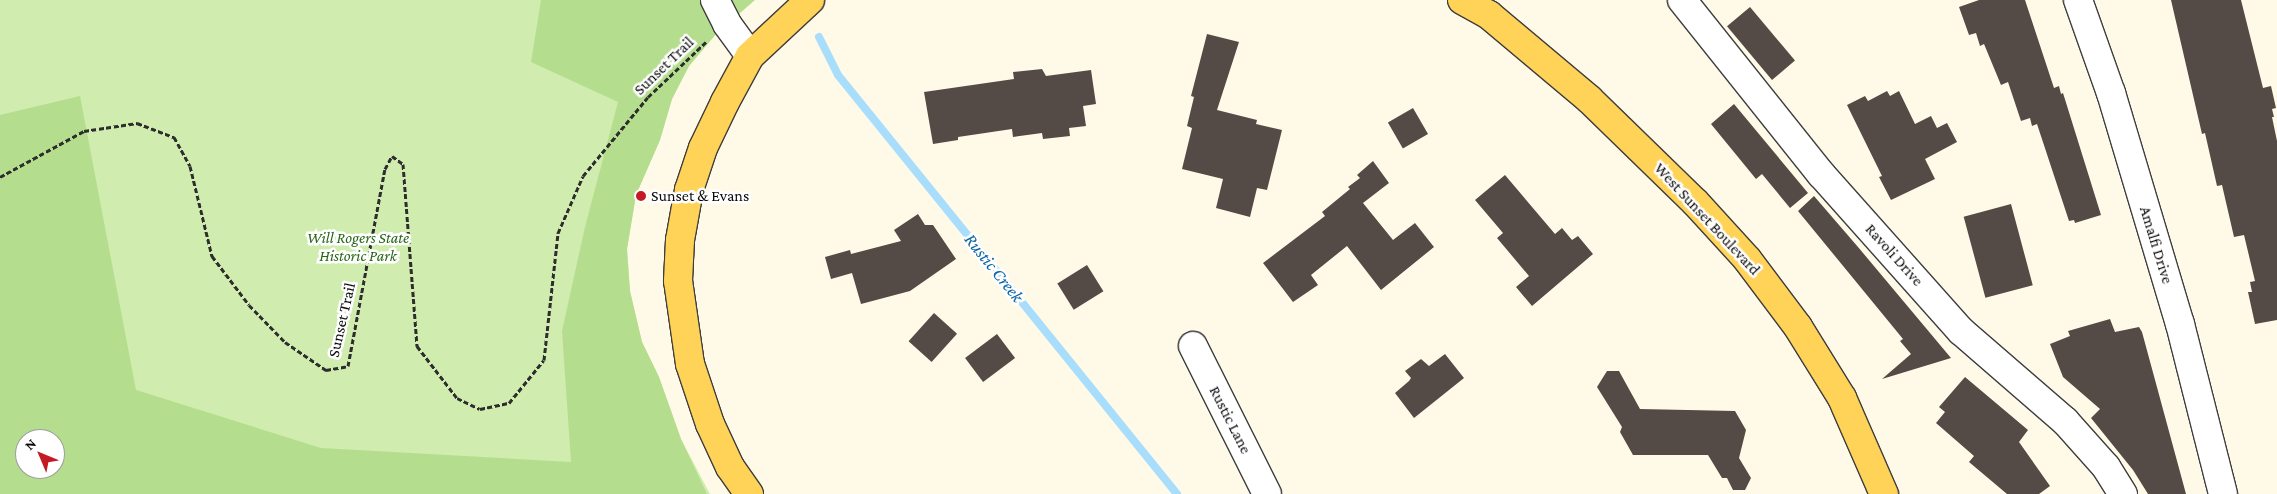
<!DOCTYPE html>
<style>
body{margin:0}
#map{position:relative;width:2277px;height:494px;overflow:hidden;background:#fffae8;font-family:"Crimson Pro",serif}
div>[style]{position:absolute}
.green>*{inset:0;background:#d0ecaf}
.forest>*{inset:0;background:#b4de8d}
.stream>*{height:8px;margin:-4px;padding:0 4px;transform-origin:4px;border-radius:4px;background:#a8defb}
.building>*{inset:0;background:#544b46;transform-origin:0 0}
.path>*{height:3px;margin-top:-1.5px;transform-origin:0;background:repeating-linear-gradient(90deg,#2d2d2d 0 5px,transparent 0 7.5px)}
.roads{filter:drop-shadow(1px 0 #3e3e3e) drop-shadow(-1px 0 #3e3e3e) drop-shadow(0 1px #3e3e3e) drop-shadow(0 -1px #3e3e3e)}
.minor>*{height:28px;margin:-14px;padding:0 14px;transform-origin:14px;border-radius:14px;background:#fff}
.major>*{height:28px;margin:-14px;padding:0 14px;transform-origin:14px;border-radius:14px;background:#ffd258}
.dots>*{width:14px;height:14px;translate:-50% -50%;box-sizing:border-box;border:2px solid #fff;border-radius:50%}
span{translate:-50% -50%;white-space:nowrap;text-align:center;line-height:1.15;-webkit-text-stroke:5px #fff;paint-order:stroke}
.street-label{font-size:16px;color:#0b0b0b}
.poi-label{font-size:16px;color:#0b0b0b}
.left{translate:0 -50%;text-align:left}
.park-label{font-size:16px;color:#2a6617;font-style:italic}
.water-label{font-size:18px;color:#0c66a5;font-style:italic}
.north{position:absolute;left:15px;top:429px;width:50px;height:50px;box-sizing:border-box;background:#fff;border:1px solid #9d9d9d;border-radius:50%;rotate:315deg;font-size:14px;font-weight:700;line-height:20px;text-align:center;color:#0b0b0b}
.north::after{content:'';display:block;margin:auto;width:18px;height:22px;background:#c51926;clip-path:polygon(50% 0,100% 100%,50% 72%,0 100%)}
</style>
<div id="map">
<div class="green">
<i style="clip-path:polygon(evenodd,0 0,697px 0,716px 34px,689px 66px,672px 99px,660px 140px,636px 195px,627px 249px,630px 291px,642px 342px,659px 377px,681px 439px,710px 494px,0 494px,0 0,25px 439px,55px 439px,55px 469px,25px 469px,25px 439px)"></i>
</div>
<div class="forest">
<i style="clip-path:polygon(evenodd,541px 0,755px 0,716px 34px,689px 66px,672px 99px,660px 140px,636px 195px,627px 249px,630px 291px,642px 342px,659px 377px,681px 439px,707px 494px,0 494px,0 115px,80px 96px,136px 390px,321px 448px,571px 462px,562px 331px,585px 227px,618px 102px,531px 62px,541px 0,25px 439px,55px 439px,55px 469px,25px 469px,25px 439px)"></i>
</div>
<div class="stream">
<i style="left:819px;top:37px;width:42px;rotate:63.4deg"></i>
<i style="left:838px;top:75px;width:539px;rotate:51.02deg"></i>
</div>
<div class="building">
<i style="clip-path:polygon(1979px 0,2025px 0,2054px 88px,2059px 86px,2061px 94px,2063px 93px,2101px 215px,2075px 223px,2074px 220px,2069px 221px,2037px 124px,2032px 126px,2030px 118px,2021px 121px,2008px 82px,2001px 85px,1984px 44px,1980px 46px,1976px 33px,1969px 35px,1959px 7px)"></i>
<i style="clip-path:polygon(2171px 0,2241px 0,2263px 88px,2271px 86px,2276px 108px,2272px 109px,2274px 117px,2272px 117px,2277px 141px,2277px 320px,2255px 324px,2248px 292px,2252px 292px,2250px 282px,2255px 281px,2244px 235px,2234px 237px,2222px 185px,2217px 186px,2205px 133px,2202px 134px)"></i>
<i style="left:1750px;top:7px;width:70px;height:30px;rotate:50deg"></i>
<i style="clip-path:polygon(1207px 34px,1239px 42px,1217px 110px,1257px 120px,1256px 124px,1282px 130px,1267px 190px,1257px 188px,1250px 217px,1216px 208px,1223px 179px,1182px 169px,1192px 128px,1187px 126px,1194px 97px,1191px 96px)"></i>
<i style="clip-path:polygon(1042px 69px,1046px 76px,1091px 70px,1096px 104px,1083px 106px,1086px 126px,1069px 128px,1070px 136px,1043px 139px,1042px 133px,1013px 137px,1012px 129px,958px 137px,958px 140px,933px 144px,924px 92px,1014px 79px,1013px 72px)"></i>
<i style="clip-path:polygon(1887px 91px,1890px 96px,1899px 91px,1915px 124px,1931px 116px,1937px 128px,1947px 123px,1957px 142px,1925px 159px,1935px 179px,1891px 200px,1879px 177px,1882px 176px,1847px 105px,1865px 96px,1868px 101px)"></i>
<i style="clip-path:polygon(1734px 104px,1808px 193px,1790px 208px,1762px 174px,1756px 179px,1711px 124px)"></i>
<i style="left:1413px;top:108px;width:30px;height:29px;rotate:60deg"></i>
<i style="clip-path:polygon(1373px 161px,1389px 183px,1363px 203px,1393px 240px,1415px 223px,1434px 247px,1381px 290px,1347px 246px,1311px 275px,1318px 285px,1293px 302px,1263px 263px,1325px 216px,1322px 212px,1350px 189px,1348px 187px,1360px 178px,1357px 175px)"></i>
<i style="clip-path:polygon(1505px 175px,1555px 234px,1562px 228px,1572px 240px,1578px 236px,1593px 254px,1532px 306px,1516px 287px,1529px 276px,1497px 238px,1503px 233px,1475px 200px)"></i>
<i style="clip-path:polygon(1814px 196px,1858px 247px,1951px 358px,1882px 379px,1911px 354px,1900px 341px,1903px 339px,1798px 211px)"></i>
<i style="left:2011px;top:204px;width:84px;height:49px;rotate:75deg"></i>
<i style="clip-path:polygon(918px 214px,925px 225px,933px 225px,956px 259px,910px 291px,861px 304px,852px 273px,831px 279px,825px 257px,850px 250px,851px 254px,901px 241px,894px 230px)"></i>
<i style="left:1087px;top:265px;width:31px;height:35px;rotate:58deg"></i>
<i style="left:934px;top:313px;width:31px;height:38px;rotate:42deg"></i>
<i style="clip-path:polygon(2110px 319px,2115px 332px,2139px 327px,2142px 332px,2186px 494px,2148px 494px,2133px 470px,2091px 418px,2100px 409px,2063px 377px,2050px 344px,2070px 336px,2068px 331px)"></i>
<i style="left:997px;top:334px;width:30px;height:40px;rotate:53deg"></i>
<i style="clip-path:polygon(1445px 354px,1464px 378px,1414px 418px,1395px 393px,1409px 381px,1411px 378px,1405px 371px,1421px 359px,1429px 366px)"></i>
<i style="clip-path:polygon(1607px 371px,1619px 371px,1640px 409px,1735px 411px,1746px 430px,1739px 458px,1751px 478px,1745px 490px,1733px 490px,1727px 478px,1722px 478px,1708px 455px,1633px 455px,1620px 432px,1622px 427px,1597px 387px)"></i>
<i style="clip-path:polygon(1965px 377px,2028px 430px,2019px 442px,2050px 486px,2039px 494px,2007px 494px,1969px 462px,1974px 456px,1936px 423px,1945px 412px,1939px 407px)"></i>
</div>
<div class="path">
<i style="left:0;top:177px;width:96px;rotate:-28.7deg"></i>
<i style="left:84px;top:131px;width:54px;rotate:-8.6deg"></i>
<i style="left:137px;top:123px;width:40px;rotate:21deg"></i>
<i style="left:174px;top:137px;width:33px;rotate:61deg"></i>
<i style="left:190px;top:166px;width:93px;rotate:76.3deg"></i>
<i style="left:212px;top:256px;width:61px;rotate:52.9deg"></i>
<i style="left:249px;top:305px;width:52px;rotate:45.8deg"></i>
<i style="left:285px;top:342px;width:50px;rotate:34.3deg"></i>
<i style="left:326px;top:370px;width:22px;rotate:-10deg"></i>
<i style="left:348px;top:366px;width:200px;rotate:-79.4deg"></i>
<i style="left:385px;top:169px;width:15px;rotate:-62deg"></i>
<i style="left:392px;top:156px;width:14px;rotate:36deg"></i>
<i style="left:403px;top:164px;width:183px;rotate:85.6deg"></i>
<i style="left:417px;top:346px;width:66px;rotate:52.4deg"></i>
<i style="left:457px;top:398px;width:25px;rotate:26deg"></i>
<i style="left:480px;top:409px;width:30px;rotate:-12deg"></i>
<i style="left:509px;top:403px;width:55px;rotate:-50.9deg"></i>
<i style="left:544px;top:360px;width:128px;rotate:-83.7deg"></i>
<i style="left:558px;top:233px;width:62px;rotate:-66.3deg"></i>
<i style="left:583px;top:176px;width:102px;rotate:-50.6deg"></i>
<i style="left:648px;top:97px;width:80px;rotate:-43.5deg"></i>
</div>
<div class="roads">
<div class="minor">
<i style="left:715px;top:0;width:27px;rotate:63deg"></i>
<i style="left:727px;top:24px;width:39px;rotate:54deg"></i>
<i style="left:1682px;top:0;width:223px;rotate:51.4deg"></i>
<i style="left:1821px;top:174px;width:210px;rotate:48.3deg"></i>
<i style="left:1961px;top:331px;width:138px;rotate:40.9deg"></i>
<i style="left:2065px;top:421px;width:62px;rotate:48.3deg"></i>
<i style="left:2106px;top:467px;width:32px;rotate:58deg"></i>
<i style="left:2078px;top:0;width:99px;rotate:70.5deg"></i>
<i style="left:2111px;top:93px;width:241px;rotate:73.4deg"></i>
<i style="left:2180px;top:324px;width:175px;rotate:75.8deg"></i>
<i style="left:1193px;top:346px;width:165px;rotate:63.4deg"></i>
</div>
<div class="major">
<i style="left:1462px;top:0;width:31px;rotate:29deg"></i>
<i style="left:1489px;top:15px;width:131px;rotate:40deg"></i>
<i style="left:1589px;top:99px;width:148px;rotate:44.2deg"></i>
<i style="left:1695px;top:202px;width:77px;rotate:47.6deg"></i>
<i style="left:1747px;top:259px;width:85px;rotate:53.1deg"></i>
<i style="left:1798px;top:327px;width:84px;rotate:58.2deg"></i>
<i style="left:1842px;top:398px;width:105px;rotate:66.4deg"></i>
<i style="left:749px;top:494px;width:33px;rotate:-125deg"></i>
<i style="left:730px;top:467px;width:47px;rotate:-114.9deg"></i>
<i style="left:710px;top:424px;width:63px;rotate:-108.4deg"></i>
<i style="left:690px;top:364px;width:84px;rotate:-98.2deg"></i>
<i style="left:678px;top:281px;width:41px;rotate:-87.2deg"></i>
<i style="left:680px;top:240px;width:51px;rotate:-79.8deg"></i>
<i style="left:689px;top:190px;width:44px;rotate:-71.6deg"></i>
<i style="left:703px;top:148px;width:51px;rotate:-64.4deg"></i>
<i style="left:725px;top:102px;width:52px;rotate:-61.5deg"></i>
<i style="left:750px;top:56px;width:82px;rotate:-43deg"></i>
</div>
</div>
<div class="dots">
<i style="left:641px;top:196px;background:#c51926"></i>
</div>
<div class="street-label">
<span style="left:664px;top:66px;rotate:-44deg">Sunset Trail</span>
<span style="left:1707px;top:219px;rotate:47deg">West Sunset Boulevard</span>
<span style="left:2156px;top:245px;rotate:73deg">Amalfi Drive</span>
<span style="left:1894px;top:255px;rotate:48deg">Ravoli Drive</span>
<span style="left:342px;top:320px;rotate:-77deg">Sunset Trail</span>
<span style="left:1230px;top:420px;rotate:63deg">Rustic Lane</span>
</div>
<div class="poi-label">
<span class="left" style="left:651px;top:196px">Sunset &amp; Evans</span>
</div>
<div class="park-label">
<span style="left:358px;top:247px">Will Rogers State<br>Historic Park</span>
</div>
<div class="water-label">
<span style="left:994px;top:268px;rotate:51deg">Rustic Creek</span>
</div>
<div class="north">N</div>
</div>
